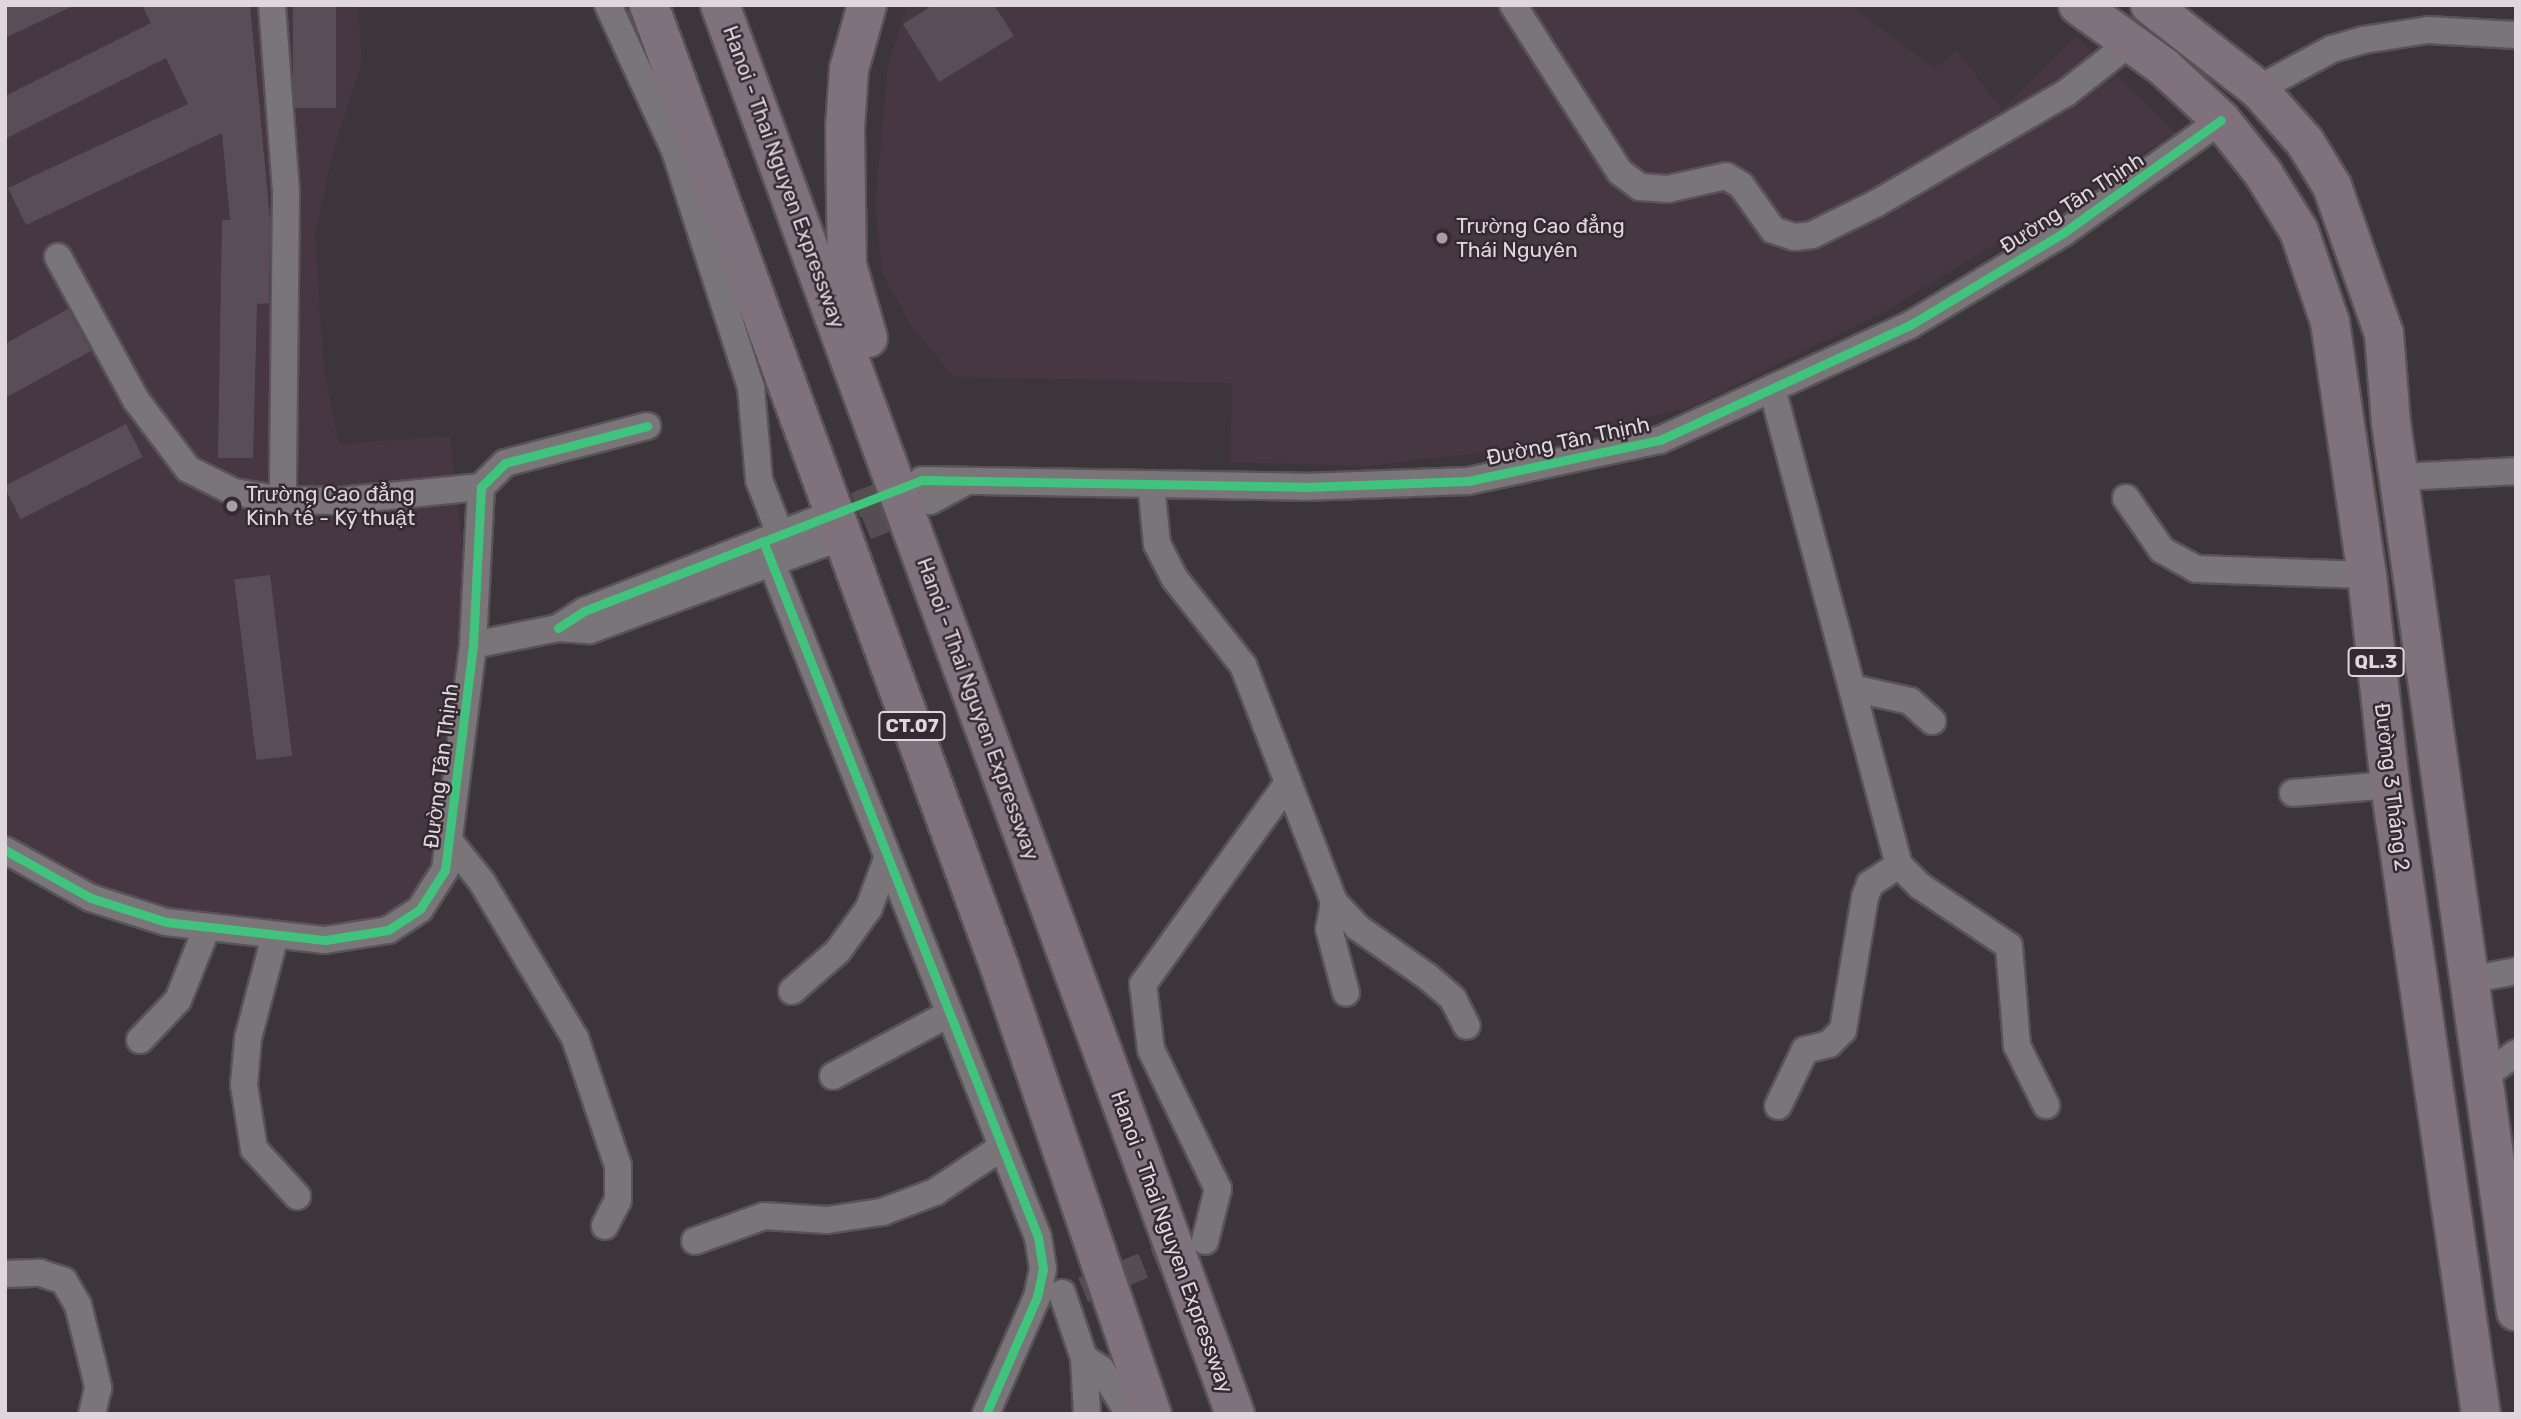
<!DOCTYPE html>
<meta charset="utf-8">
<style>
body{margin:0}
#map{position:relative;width:2521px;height:1419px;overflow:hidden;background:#3c363b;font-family:Rubik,sans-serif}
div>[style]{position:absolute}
.built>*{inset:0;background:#463743}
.building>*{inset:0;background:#594e57;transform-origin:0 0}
.minor-tunnel>*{height:26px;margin-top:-13px;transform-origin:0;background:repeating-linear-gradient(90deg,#544e53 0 26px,transparent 0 39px)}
.roads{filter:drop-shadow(2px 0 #585357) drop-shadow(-2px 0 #585357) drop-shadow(0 2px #585357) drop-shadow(0 -2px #585357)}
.minor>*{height:26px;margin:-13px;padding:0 13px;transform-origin:13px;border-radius:13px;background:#797578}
.highway>*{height:38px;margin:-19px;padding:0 19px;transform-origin:19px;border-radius:19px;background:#80727d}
.cycleway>*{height:9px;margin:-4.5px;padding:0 4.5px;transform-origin:4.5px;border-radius:4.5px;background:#40c37c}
.dots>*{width:19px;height:19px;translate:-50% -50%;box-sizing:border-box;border:4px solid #352932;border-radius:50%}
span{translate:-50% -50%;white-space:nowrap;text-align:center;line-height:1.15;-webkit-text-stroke:5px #352932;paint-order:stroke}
.shield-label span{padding:2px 5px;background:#352932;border:2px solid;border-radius:5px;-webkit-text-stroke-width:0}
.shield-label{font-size:19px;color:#dfd7dd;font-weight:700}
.street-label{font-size:21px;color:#dfd7dd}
.poi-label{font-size:21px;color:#dfd7dd}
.left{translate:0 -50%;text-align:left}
.frame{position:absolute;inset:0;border:7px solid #dfd7dd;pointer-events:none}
</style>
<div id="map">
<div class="built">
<i style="clip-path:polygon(5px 5px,358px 5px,362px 62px,334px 147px,315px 235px,324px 371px,339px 444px,450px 436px,465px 567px,464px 635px,443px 825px,424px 881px,390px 914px,351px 930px,160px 912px,70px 876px,5px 836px)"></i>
<i style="clip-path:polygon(907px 5px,1850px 5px,1934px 68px,1957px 51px,2002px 110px,2076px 36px,2176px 133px,1889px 309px,1692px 407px,1512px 449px,1366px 466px,1230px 462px,1232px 383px,954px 377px,911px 326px,882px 272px,875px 204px,888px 65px)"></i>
</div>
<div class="building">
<i style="clip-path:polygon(5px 5px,75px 5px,5px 38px)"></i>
<i style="clip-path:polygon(142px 5px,250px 5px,270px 220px,269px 303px,257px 304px,253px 458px,218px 458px,222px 220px,230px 220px,222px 133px,26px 225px,8px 188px,188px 104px,166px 58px,5px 139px,5px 96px,151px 23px)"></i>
<i style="left:293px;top:5px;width:43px;height:103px"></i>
<i style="clip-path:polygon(933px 5px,994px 5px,1014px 36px,939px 82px,903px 24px)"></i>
<i style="clip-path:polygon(68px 309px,91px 351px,5px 398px,5px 344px)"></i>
<i style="left:126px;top:424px;width:37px;height:137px;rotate:63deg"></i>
<i style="left:270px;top:575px;width:182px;height:36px;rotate:83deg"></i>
</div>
<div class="minor-tunnel">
<i style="left:819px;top:519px;width:98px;rotate:-20.8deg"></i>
<i style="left:830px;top:542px;width:97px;rotate:-22.3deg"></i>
<i style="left:1083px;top:1290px;width:118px;rotate:-22deg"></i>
</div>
<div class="roads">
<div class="minor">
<i style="left:272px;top:5px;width:189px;rotate:85.7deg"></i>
<i style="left:286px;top:193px;width:307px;rotate:90.6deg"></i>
<i style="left:608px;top:5px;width:161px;rotate:65.3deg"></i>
<i style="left:675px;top:151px;width:88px;rotate:72.2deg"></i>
<i style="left:702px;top:235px;width:161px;rotate:72.2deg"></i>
<i style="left:751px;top:388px;width:92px;rotate:85deg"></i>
<i style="left:759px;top:480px;width:58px;rotate:68.7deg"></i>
<i style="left:1513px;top:5px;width:198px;rotate:57.4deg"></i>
<i style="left:1620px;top:172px;width:25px;rotate:37deg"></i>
<i style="left:1640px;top:187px;width:28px;rotate:4deg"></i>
<i style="left:1668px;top:189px;width:59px;rotate:-12.6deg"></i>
<i style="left:1726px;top:176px;width:17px;rotate:31deg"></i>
<i style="left:1741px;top:185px;width:55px;rotate:54.6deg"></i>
<i style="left:1773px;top:230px;width:22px;rotate:18deg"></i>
<i style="left:1794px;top:237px;width:18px;rotate:-6deg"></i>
<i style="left:1812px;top:235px;width:72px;rotate:-26.2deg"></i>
<i style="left:1877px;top:203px;width:219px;rotate:-30.2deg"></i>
<i style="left:2066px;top:93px;width:83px;rotate:-38.1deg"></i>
<i style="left:2258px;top:89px;width:84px;rotate:-28.4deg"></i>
<i style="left:2332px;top:49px;width:32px;rotate:-16deg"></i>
<i style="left:2363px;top:40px;width:66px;rotate:-8.7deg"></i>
<i style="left:2428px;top:30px;width:88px;rotate:3.3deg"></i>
<i style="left:58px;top:257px;width:163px;rotate:61.4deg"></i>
<i style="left:136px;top:400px;width:86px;rotate:53deg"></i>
<i style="left:188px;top:469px;width:51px;rotate:26.6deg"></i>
<i style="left:234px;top:492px;width:50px;rotate:9.3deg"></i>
<i style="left:283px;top:500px;width:57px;rotate:1deg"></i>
<i style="left:340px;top:501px;width:142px;rotate:-5.7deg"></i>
<i style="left:1772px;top:388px;width:494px;rotate:75.1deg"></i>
<i style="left:1899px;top:865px;width:35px;rotate:147deg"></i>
<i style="left:1870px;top:884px;width:14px;rotate:111deg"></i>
<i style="left:1865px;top:897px;width:135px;rotate:99.4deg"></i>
<i style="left:1843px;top:1030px;width:20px;rotate:135deg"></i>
<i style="left:1829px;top:1044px;width:25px;rotate:166deg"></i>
<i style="left:1805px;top:1050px;width:62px;rotate:115.7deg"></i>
<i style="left:2399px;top:477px;width:117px;rotate:-2.9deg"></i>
<i style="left:922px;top:480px;width:382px;rotate:1deg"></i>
<i style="left:1304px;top:487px;width:164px;rotate:-2.1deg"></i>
<i style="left:1468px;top:481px;width:196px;rotate:-12.1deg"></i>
<i style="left:1660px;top:440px;width:275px;rotate:-24.7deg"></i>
<i style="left:1910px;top:325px;width:179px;rotate:-31deg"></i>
<i style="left:2063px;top:233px;width:194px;rotate:-35.6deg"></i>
<i style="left:1151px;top:484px;width:60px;rotate:84.3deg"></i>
<i style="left:1157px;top:544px;width:39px;rotate:63deg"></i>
<i style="left:1175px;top:579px;width:110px;rotate:51.7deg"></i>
<i style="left:1243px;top:665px;width:254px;rotate:69deg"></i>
<i style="left:1334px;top:902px;width:34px;rotate:47deg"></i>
<i style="left:1357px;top:927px;width:87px;rotate:35.2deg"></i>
<i style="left:1428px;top:977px;width:33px;rotate:41deg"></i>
<i style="left:1453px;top:999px;width:30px;rotate:63deg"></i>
<i style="left:2126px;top:498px;width:63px;rotate:55.3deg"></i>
<i style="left:2162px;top:550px;width:39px;rotate:29deg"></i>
<i style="left:2196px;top:569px;width:171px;rotate:2deg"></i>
<i style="left:930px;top:501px;width:42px;rotate:-28.4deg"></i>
<i style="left:763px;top:541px;width:748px;rotate:68.44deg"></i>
<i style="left:1038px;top:1237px;width:32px;rotate:81deg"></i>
<i style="left:1043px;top:1269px;width:29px;rotate:102deg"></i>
<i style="left:1037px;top:1297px;width:128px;rotate:113.6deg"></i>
<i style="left:558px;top:628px;width:31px;rotate:-33deg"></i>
<i style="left:584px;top:611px;width:252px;rotate:-21.4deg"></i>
<i style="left:473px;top:645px;width:87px;rotate:-11.3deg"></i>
<i style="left:558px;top:628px;width:32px;rotate:4deg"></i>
<i style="left:590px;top:630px;width:254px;rotate:-20.3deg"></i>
<i style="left:1856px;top:689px;width:55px;rotate:12.5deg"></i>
<i style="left:1910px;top:701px;width:30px;rotate:42deg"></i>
<i style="left:2293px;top:793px;width:97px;rotate:-4.7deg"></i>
<i style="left:450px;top:842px;width:51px;rotate:51.3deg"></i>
<i style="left:482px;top:882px;width:182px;rotate:59.2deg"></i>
<i style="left:575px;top:1038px;width:135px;rotate:71.4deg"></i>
<i style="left:618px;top:1166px;width:34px;rotate:90deg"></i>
<i style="left:618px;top:1200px;width:29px;rotate:117deg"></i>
<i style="left:5px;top:850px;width:98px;rotate:29.2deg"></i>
<i style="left:91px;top:898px;width:79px;rotate:17.7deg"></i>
<i style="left:166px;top:922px;width:160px;rotate:6.5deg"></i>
<i style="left:325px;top:940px;width:64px;rotate:-9deg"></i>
<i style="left:388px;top:930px;width:38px;rotate:-33deg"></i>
<i style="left:420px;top:909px;width:46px;rotate:-57.3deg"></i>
<i style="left:445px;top:870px;width:227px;rotate:-82.9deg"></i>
<i style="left:473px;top:645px;width:158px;rotate:-87.1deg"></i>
<i style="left:481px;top:487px;width:34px;rotate:-45deg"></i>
<i style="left:505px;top:463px;width:147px;rotate:-14.6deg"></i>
<i style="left:1899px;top:865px;width:30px;rotate:45deg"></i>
<i style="left:1920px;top:886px;width:107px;rotate:34deg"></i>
<i style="left:2009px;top:946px;width:100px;rotate:85.4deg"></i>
<i style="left:2017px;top:1046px;width:66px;rotate:63.8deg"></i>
<i style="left:1334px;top:902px;width:27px;rotate:100deg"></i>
<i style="left:1329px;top:929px;width:66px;rotate:75.1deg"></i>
<i style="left:275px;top:936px;width:106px;rotate:104.8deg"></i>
<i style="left:248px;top:1038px;width:47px;rotate:94.9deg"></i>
<i style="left:244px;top:1085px;width:65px;rotate:81.1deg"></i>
<i style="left:254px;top:1149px;width:64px;rotate:47.5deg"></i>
<i style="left:2469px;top:980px;width:48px;rotate:-10.8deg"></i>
<i style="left:792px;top:991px;width:61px;rotate:-41deg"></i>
<i style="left:838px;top:951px;width:53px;rotate:-54.2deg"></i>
<i style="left:869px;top:908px;width:52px;rotate:-69.8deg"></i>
<i style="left:140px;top:1040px;width:55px;rotate:-46.5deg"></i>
<i style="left:178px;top:1000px;width:75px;rotate:-68.2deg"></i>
<i style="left:833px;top:1076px;width:129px;rotate:-28.2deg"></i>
<i style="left:2483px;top:1077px;width:41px;rotate:-36deg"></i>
<i style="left:695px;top:1241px;width:73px;rotate:-19.9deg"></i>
<i style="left:764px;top:1216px;width:63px;rotate:3.6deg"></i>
<i style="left:827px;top:1220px;width:56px;rotate:-8.3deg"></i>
<i style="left:882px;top:1212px;width:57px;rotate:-20.7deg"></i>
<i style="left:935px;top:1192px;width:77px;rotate:-33.9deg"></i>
<i style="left:1205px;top:1241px;width:54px;rotate:-76deg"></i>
<i style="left:1218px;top:1189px;width:154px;rotate:-115.7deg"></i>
<i style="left:1151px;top:1050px;width:66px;rotate:-96.9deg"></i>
<i style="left:1143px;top:984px;width:248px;rotate:-54.2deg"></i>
<i style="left:5px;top:1274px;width:35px;rotate:-2deg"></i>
<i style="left:40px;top:1273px;width:25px;rotate:18deg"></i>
<i style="left:64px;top:1281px;width:28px;rotate:60deg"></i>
<i style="left:78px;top:1305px;width:58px;rotate:76deg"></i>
<i style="left:92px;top:1361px;width:28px;rotate:77deg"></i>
<i style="left:98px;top:1388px;width:27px;rotate:103deg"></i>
<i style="left:1062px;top:1293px;width:69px;rotate:71.3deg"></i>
<i style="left:1084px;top:1358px;width:56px;rotate:86.9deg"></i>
<i style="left:1084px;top:1358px;width:20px;rotate:33deg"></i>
<i style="left:1101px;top:1369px;width:53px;rotate:58.1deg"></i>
</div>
<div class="highway">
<i style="left:649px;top:5px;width:1025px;rotate:69.97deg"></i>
<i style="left:1000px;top:968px;width:471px;rotate:71.2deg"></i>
<i style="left:720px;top:5px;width:1500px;rotate:69.92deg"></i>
<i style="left:867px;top:5px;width:66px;rotate:105.7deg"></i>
<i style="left:849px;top:69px;width:59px;rotate:93.9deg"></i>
<i style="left:845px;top:128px;width:137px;rotate:89.2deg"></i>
<i style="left:847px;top:265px;width:76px;rotate:74deg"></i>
<i style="left:2078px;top:5px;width:106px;rotate:35.8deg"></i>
<i style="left:2164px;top:67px;width:78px;rotate:42.9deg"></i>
<i style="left:2221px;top:120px;width:68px;rotate:51.6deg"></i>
<i style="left:2263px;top:173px;width:68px;rotate:58.2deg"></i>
<i style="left:2299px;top:231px;width:96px;rotate:71.2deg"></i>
<i style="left:2330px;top:322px;width:256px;rotate:81.7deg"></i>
<i style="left:2367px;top:575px;width:211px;rotate:83.7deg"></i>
<i style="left:2390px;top:785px;width:636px;rotate:81.77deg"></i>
<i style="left:2150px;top:5px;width:137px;rotate:37.9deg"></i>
<i style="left:2258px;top:89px;width:71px;rotate:48.4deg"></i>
<i style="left:2305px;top:142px;width:52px;rotate:58.5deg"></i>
<i style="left:2332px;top:186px;width:157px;rotate:70.6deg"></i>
<i style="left:2384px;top:334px;width:89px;rotate:85.5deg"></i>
<i style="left:2391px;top:423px;width:897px;rotate:81.99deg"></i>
</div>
</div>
<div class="cycleway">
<i style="left:763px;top:541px;width:748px;rotate:68.44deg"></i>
<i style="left:1038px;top:1237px;width:32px;rotate:81deg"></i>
<i style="left:1043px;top:1269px;width:29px;rotate:102deg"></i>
<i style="left:1037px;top:1297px;width:128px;rotate:113.6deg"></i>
<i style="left:558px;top:628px;width:31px;rotate:-33deg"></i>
<i style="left:584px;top:611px;width:362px;rotate:-21.2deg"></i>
<i style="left:922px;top:480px;width:382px;rotate:1deg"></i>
<i style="left:1304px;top:487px;width:164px;rotate:-2.1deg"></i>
<i style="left:1468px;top:481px;width:196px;rotate:-12.1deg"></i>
<i style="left:1660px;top:440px;width:275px;rotate:-24.7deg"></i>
<i style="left:1910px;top:325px;width:179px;rotate:-31deg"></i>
<i style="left:2063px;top:233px;width:194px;rotate:-35.6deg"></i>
<i style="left:5px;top:850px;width:98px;rotate:29.2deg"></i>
<i style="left:91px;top:898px;width:79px;rotate:17.7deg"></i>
<i style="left:166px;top:922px;width:160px;rotate:6.5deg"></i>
<i style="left:325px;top:940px;width:64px;rotate:-9deg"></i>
<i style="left:388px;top:930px;width:38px;rotate:-33deg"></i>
<i style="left:420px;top:909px;width:46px;rotate:-57.3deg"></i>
<i style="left:445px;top:870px;width:227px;rotate:-82.9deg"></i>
<i style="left:473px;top:645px;width:158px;rotate:-87.1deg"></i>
<i style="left:481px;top:487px;width:34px;rotate:-45deg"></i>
<i style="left:505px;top:463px;width:147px;rotate:-14.6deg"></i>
</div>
<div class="dots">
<i style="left:1442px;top:238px;background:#a69fa4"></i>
<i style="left:232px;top:506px;background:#a69fa4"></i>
</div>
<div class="shield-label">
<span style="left:2376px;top:662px">QL.3</span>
<span style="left:912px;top:726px">CT.07</span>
</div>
<div class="street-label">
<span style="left:784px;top:177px;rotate:70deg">Hanoi - Thai Nguyen Expressway</span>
<span style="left:2072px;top:203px;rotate:-33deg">Đường Tân Thịnh</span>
<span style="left:1568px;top:441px;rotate:-12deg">Đường Tân Thịnh</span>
<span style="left:978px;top:709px;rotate:70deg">Hanoi - Thai Nguyen Expressway</span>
<span style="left:441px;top:766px;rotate:-83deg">Đường Tân Thịnh</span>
<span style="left:2392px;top:787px;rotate:83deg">Đường 3 Tháng 2</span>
<span style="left:1172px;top:1242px;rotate:70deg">Hanoi - Thai Nguyen Expressway</span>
</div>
<div class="poi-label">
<span class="left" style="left:1456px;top:238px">Trường Cao đẳng<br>Thái Nguyên</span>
<span class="left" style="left:246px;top:506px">Trường Cao đẳng<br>Kinh tế - Kỹ thuật</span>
</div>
<div class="frame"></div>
</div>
